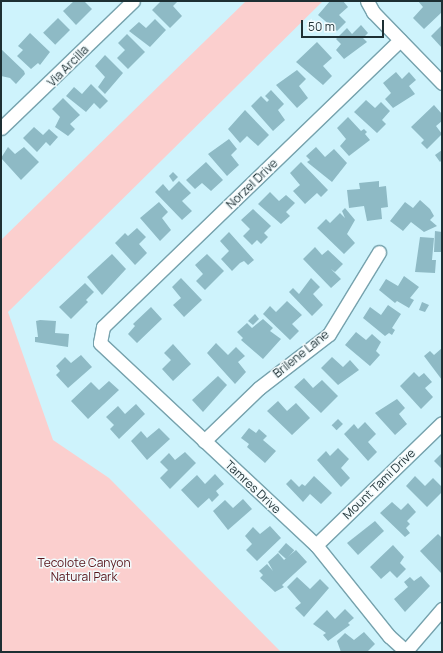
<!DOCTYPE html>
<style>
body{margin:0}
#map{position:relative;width:443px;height:653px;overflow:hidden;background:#cef3fc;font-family:Manrope,sans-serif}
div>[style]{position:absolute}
.green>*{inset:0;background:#fbcfce}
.building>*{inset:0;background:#8ebac5;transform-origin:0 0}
.roads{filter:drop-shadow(1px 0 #76a2ad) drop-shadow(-1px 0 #76a2ad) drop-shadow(0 1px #76a2ad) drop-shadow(0 -1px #76a2ad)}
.street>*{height:13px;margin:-6.5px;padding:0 6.5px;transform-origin:6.5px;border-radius:6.5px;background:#fff}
span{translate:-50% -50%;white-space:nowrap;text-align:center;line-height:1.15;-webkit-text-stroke:3px #f2fbfd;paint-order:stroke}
.street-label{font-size:12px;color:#1d2f33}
.park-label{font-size:12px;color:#59161c}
.frame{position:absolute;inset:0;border:2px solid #1d2f33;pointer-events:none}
.scale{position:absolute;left:301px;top:20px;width:83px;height:18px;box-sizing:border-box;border:2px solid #1d2f33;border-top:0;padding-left:5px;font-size:12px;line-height:14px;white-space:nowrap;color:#1d2f33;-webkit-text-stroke:3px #f2fbfd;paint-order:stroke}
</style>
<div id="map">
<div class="green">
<i style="clip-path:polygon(246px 1px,323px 1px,8px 312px,53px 440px,109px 478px,281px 652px,1px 652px,1px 240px)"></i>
</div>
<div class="building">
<i style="clip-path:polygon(74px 1px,84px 1px,92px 9px,76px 25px,63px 11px)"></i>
<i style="clip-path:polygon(161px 1px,178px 1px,173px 6px,182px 16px,170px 28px,152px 10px)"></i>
<i style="clip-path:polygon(330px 1px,343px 1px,348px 7px,339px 15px,346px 22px,337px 31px,318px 15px)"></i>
<i style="clip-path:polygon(418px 1px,442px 1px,442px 12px,424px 29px,413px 18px,423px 7px)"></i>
<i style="left:58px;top:18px;width:17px;height:21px;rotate:45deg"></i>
<i style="clip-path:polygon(155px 19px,166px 30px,150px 47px,129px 31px,139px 22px,146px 28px)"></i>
<i style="clip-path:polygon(361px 25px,368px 33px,363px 38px,367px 42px,344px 59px,336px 50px,341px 44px,336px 39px,347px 28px,352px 34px)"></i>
<i style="clip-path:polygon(442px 25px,442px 48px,431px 36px)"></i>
<i style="clip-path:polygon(30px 33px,50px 52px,40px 65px,38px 63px,31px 69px,17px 56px,23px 50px,18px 46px)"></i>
<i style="clip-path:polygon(127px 34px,145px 52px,128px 69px,117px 58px,125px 50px,118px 43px)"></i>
<i style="clip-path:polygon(317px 42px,332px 58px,323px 66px,332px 76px,323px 85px,296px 62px)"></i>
<i style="clip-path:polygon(1px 49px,24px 71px,25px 74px,16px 84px,10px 78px,1px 76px)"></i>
<i style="clip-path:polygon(105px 55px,123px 73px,105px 94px,98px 87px,105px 77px,95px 66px)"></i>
<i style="clip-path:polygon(297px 70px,306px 79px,299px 86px,308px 98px,297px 108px,276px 85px)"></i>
<i style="clip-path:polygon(396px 72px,402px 79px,409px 72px,416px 80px,409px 86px,415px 94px,393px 108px,385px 99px,391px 93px,383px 83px)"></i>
<i style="clip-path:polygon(91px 84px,108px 101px,100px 109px,94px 103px,86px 112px,66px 96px,74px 87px,82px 94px)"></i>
<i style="clip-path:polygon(271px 90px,284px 104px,278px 110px,285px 120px,273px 131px,251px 106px,261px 96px,267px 102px,269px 100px,265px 96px)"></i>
<i style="clip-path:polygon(63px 98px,80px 115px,70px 124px,75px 129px,68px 136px,55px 127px,60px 117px,52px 109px)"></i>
<i style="clip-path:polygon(366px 100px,375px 108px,381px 102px,390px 111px,382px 120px,386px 124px,377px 133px,354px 112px)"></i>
<i style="clip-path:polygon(434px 105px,442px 114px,442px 121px,436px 126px,442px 134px,427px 149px,421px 143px,424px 140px,411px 127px)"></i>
<i style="clip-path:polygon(245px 110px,269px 135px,258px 146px,247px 136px,240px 143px,228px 129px)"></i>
<i style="clip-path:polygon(348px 117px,361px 131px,364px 129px,367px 132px,365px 134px,370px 140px,349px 156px,340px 146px,346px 139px,337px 128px)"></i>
<i style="clip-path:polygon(34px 127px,43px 135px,49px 129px,58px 137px,50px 146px,46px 142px,37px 152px,23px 138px)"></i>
<i style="clip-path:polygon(229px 139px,237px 149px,231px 155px,239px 165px,227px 176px,208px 154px)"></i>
<i style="clip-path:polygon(8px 147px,15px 154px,24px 147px,39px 162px,21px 180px,1px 158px)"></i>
<i style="clip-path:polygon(316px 147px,325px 157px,334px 149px,347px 163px,332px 182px,307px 162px,310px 160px,306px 156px)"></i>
<i style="clip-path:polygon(442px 150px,442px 160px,440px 162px,435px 155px)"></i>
<i style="clip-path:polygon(206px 162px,223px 180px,211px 191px,202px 183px,195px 189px,186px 180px)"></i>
<i style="clip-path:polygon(301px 162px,328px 190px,321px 197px,317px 193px,305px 204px,293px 191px,300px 185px,290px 173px)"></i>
<i style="clip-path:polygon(173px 172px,178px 177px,173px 182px,169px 176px)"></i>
<i style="clip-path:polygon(179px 181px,191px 193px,182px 201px,192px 211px,182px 220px,155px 192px,163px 184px,169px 191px)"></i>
<i style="clip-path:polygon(379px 181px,379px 187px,386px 186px,388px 207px,381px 208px,382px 219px,367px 221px,364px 206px,349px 208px,347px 190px,360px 189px,359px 183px)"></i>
<i style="clip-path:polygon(270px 192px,279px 201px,286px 195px,295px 203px,286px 212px,290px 216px,281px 224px,258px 204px)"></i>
<i style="clip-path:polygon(420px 200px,430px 209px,434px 216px,430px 220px,437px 226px,424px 232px,411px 222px,403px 231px,390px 221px,405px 202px,413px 208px)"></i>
<i style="clip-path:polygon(159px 202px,168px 212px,162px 218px,171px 230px,160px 241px,140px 218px)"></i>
<i style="clip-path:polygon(345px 208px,355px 220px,347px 234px,355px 243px,344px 254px,317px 228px,326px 219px,330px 223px,340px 213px,345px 218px,342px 211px)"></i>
<i style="clip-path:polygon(253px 209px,271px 226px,264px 233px,268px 237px,261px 244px,257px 240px,252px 245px,243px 236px,250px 229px,241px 220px)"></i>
<i style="clip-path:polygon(137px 228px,146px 237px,139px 244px,147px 253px,135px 265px,115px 243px,125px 233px,128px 236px)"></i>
<i style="clip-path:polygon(435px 231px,442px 232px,442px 252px,434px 252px)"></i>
<i style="clip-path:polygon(229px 232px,254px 260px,248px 265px,244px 261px,240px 263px,232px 271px,221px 259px,229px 251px,220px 241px)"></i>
<i style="clip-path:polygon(420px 237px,434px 238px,432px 260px,436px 260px,435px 273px,415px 272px)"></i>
<i style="clip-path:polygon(315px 247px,322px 255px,328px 250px,343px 264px,335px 272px,331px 269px,341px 279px,331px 288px,303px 259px)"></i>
<i style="clip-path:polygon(112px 254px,126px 269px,102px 295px,87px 277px)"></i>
<i style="clip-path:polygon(207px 254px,224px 271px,205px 290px,196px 281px,203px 274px,195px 265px)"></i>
<i style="clip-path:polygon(404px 276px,419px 287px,410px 298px,414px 300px,409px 308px,397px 301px,395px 303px,379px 290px,386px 279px,398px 286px)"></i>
<i style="clip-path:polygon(181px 278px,202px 300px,184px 317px,173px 305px,181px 298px,172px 287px)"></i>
<i style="clip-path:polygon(311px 278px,320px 287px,313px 294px,323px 305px,312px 316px,289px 292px,293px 288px,299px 294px)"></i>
<i style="clip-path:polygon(85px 283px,94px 292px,86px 300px,88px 302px,71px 319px,59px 307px)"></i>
<i style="clip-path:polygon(287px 301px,302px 315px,292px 324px,299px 331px,290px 340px,263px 314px,270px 306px,276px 312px)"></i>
<i style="clip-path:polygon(422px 302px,429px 305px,425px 312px,419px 310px)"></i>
<i style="clip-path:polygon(388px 305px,401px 314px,392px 328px,395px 330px,392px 335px,389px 333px,385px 336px,363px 318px,370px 307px,381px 315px)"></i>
<i style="clip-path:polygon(151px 307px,162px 319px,137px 343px,128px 334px,135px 326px,133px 324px)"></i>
<i style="clip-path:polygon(255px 314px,259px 319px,253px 325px,248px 321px)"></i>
<i style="clip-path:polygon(263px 319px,273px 328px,270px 331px,281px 339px,263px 359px,241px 340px,243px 338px,237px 332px,247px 323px,252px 328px)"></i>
<i style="clip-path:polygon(40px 320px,56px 321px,55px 333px,69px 334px,68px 347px,35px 342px,35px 337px,38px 337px,36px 321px)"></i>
<i style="clip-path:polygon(356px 332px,366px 340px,372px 334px,381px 342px,376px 351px,380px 355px,370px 366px,345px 345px)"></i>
<i style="clip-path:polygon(216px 343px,228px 355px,236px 347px,245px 356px,238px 362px,246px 372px,235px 384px,207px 353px)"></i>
<i style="clip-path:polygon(173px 344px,191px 364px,173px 381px,162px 369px,171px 360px,164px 353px)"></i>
<i style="clip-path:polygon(442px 348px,442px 380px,424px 356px,430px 351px,434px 355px)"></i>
<i style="clip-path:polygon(81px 355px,92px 367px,68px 388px,56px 375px,60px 371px,56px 366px,65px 357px,71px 363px)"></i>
<i style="clip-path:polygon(332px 357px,343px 367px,350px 360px,359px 370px,338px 385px,321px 368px)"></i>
<i style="clip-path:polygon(414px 372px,419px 377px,424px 373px,432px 382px,425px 388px,433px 397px,421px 409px,400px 386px)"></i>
<i style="clip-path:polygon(218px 376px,227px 385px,203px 412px,192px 400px)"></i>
<i style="clip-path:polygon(304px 378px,313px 388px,322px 380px,338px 396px,321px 413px,294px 387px)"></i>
<i style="clip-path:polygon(109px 381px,119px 390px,88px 419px,71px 401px,91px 382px,99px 390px)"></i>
<i style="clip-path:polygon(397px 399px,405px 408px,399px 414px,407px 424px,395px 435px,375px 413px)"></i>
<i style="clip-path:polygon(278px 401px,287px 411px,296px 403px,310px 418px,292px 435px,267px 411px)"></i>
<i style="clip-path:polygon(136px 404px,145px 414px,119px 439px,110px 429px,114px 425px,106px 417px,118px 406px,125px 414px)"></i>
<i style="left:338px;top:419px;width:7px;height:9px;rotate:45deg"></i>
<i style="clip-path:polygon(365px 422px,376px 434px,368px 442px,377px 452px,368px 461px,344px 434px,354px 424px,358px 429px)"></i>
<i style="clip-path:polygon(159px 428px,170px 439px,147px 460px,131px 441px,141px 431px,147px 438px)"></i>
<i style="clip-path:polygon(249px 428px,256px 433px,259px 429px,267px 436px,263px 440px,276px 451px,265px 463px,247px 447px,249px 444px,241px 438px)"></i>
<i style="clip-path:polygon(338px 448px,349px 459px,341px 468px,350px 478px,341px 487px,317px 460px,326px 451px,330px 456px)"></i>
<i style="clip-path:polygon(185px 452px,196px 463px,170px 489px,160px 478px,168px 470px,160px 462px,169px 453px,175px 460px)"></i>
<i style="clip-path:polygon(442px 453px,442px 469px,434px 461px)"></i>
<i style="clip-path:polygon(215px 474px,224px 484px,216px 491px,219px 495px,212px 502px,209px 498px,198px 508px,181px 490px,197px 475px,205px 484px)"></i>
<i style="clip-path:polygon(314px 476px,332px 493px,321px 504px,310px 494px,303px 502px,286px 484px,291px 479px,299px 487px,302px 484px,305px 486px)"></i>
<i style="clip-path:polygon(415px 476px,425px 486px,433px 478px,442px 487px,442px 492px,427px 507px,406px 486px)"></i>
<i style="clip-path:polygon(243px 499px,252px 509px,228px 530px,213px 511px,225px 500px,233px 508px)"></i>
<i style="clip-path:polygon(392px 502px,401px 510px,408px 503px,416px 512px,407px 521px,410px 524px,406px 528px,410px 533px,405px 537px,380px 513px)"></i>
<i style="clip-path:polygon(375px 521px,384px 531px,358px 555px,347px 543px)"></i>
<i style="clip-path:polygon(270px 526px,281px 538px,257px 561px,246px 550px,252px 544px,245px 536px,253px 527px,260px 534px)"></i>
<i style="clip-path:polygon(438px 534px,442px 538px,441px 573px,420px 551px)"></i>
<i style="left:286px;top:543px;width:11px;height:12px;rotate:41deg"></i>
<i style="clip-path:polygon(393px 545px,404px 557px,400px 563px,406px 569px,397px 578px,390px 571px,381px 579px,370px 567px)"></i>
<i style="clip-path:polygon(296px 550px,307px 562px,282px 585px,284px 587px,275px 592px,260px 578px,263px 575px,259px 571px,267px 564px,273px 571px,268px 562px,278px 553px,284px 560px)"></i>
<i style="clip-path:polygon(421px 576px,430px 586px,405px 612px,394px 599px,408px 587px,404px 582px,410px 577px,414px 581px)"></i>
<i style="clip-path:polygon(297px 577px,310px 589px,320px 579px,329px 588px,304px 617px,295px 608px,301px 603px,287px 587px)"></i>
<i style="clip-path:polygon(345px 609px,354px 618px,348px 623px,350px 625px,328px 641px,323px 635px,326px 633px,313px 624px,327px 610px,335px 619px)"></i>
<i style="clip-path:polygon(364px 632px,375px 644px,367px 652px,341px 652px,337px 641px,345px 633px,354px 640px)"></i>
</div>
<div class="roads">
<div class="street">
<i style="left:367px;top:1px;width:13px;rotate:61deg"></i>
<i style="left:373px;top:12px;width:99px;rotate:45.8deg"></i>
<i style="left:400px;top:40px;width:413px;rotate:136deg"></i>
<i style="left:103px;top:327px;width:16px;rotate:101deg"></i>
<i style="left:100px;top:343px;width:296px;rotate:43.1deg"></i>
<i style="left:316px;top:545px;width:117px;rotate:51.3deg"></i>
<i style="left:389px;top:636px;width:24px;rotate:42deg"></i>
<i style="left:1px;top:128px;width:183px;rotate:-43.9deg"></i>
<i style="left:204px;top:441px;width:76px;rotate:-43.9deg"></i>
<i style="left:259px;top:388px;width:88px;rotate:-37.6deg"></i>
<i style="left:329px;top:334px;width:96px;rotate:-58.6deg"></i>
<i style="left:316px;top:545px;width:175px;rotate:-44.1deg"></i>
<i style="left:405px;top:652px;width:57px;rotate:-49.3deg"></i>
</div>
</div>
<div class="street-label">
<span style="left:68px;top:66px;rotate:-45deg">Via Arcilla</span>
<span style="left:252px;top:184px;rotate:-44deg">Norzel Drive</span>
<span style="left:301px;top:354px;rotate:-39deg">Brilene Lane</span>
<span style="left:379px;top:484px;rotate:-44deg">Mount Tami Drive</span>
<span style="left:253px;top:487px;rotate:43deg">Tamres Drive</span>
</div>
<div class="park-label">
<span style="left:84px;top:570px">Tecolote Canyon<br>Natural Park</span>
</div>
<div class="frame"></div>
<div class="scale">50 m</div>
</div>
